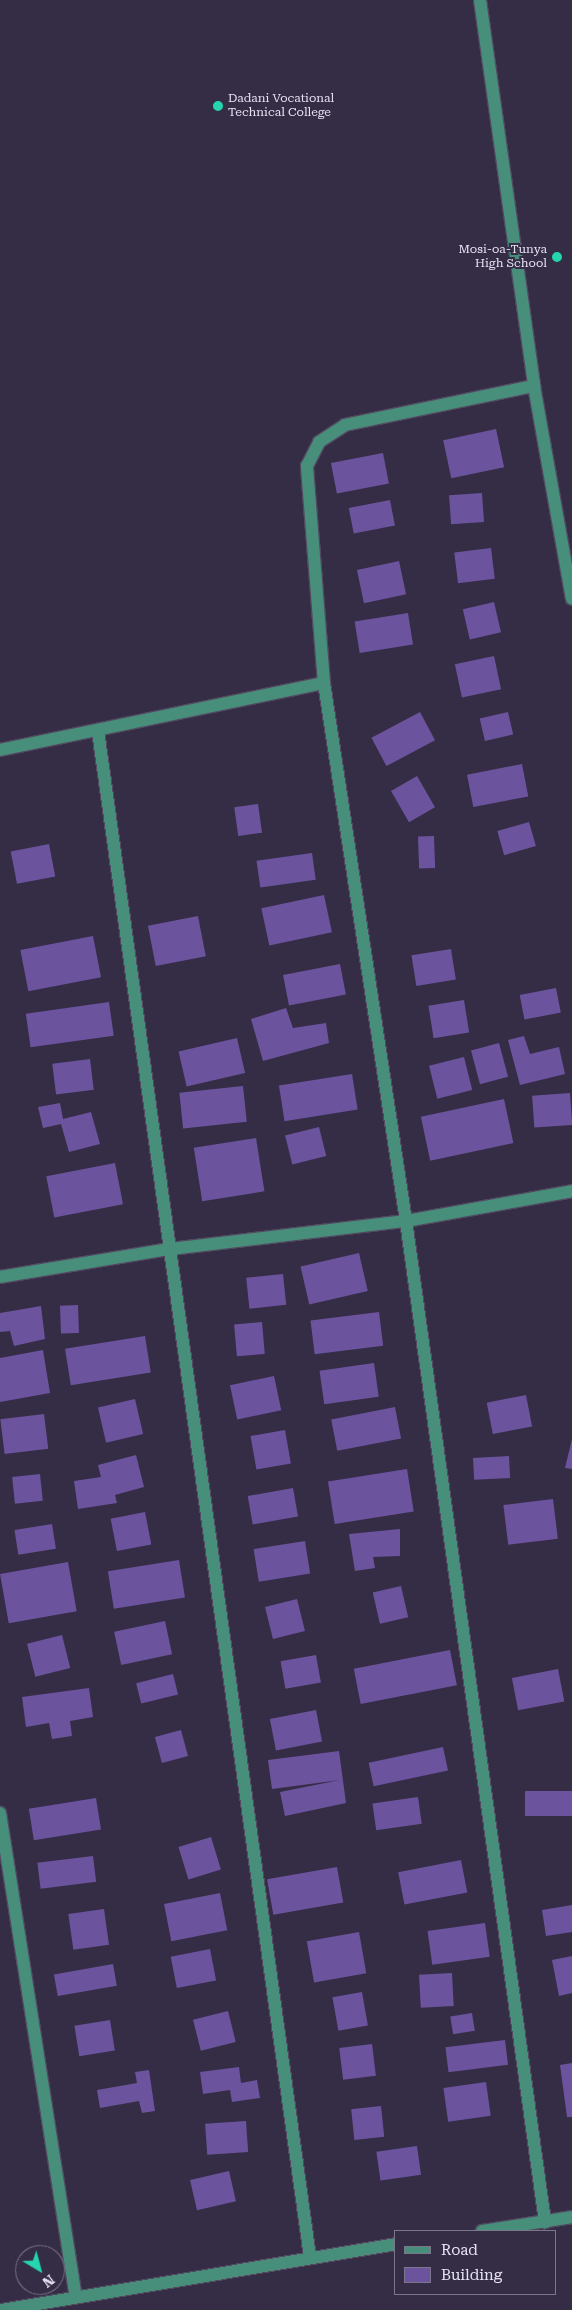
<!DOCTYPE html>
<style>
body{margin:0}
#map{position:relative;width:572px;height:2310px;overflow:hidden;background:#342d45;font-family:"Roboto Serif",serif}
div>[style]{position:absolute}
.building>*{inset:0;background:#6c539e;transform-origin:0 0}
.roads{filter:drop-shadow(1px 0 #514a61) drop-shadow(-1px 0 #514a61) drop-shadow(0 1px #514a61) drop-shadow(0 -1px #514a61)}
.minor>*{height:12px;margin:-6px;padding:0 6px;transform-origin:6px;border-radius:6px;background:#478f7b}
.dots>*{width:14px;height:14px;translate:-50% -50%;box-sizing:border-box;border:2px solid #342d45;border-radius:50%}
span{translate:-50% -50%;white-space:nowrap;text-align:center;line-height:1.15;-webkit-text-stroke:4px #342d45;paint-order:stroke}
.poi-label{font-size:12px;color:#e7e3f3}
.left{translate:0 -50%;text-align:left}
.right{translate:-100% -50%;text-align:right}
.legend{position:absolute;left:394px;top:2230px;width:162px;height:65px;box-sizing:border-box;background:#342d45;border:1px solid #7c768b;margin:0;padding:6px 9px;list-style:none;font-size:15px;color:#e7e3f3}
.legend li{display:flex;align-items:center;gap:10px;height:25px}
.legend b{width:25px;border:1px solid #7c768b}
.north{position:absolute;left:15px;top:2245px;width:50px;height:50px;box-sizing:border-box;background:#342d45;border:1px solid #7c768b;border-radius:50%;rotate:143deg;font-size:14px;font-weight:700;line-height:20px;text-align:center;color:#e7e3f3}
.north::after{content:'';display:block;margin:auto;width:18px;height:22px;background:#25d5ae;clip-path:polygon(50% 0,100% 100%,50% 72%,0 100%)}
</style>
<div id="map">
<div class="building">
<i style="left:496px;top:429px;width:39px;height:54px;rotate:78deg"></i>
<i style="left:383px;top:453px;width:31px;height:53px;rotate:79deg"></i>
<i style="left:482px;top:493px;width:29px;height:33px;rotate:86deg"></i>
<i style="left:390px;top:500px;width:26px;height:42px;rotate:79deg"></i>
<i style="left:491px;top:548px;width:31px;height:37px;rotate:83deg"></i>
<i style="left:399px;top:561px;width:34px;height:43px;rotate:78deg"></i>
<i style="left:494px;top:602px;width:31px;height:32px;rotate:77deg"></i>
<i style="left:408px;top:613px;width:32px;height:54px;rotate:81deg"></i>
<i style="left:494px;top:656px;width:34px;height:40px;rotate:78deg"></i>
<i style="left:420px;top:712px;width:32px;height:55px;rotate:62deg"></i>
<i style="left:508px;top:712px;width:23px;height:29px;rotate:77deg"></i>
<i style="left:522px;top:764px;width:33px;height:56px;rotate:79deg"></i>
<i style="left:417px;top:776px;width:36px;height:30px;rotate:60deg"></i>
<i style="left:258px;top:804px;width:29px;height:24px;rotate:82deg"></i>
<i style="left:529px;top:822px;width:25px;height:33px;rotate:74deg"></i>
<i style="left:434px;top:836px;width:32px;height:16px;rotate:88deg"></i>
<i style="left:49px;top:844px;width:33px;height:39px;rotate:79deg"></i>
<i style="left:312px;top:853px;width:27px;height:56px;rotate:82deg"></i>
<i style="left:324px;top:895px;width:38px;height:64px;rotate:78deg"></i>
<i style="left:198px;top:916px;width:41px;height:51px;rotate:79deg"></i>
<i style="left:93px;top:936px;width:42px;height:74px;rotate:79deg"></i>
<i style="left:451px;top:949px;width:31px;height:40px;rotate:81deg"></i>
<i style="left:340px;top:964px;width:31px;height:58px;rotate:79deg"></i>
<i style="left:556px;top:988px;width:25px;height:37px;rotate:79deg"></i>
<i style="left:464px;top:1000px;width:33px;height:36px;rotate:81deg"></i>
<i style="left:109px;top:1002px;width:34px;height:84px;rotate:82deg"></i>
<i style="clip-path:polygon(286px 1008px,293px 1028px,326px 1023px,329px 1043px,263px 1061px,251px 1019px)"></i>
<i style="clip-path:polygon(524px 1036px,530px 1054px,559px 1047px,565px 1074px,520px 1085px,508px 1040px)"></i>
<i style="left:237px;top:1038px;width:36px;height:60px;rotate:77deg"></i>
<i style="left:499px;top:1043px;width:35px;height:29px;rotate:75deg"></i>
<i style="left:464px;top:1057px;width:34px;height:36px;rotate:76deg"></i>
<i style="left:90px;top:1059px;width:31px;height:38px;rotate:83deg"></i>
<i style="left:352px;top:1074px;width:36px;height:74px;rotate:81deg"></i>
<i style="left:243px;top:1086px;width:36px;height:64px;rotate:84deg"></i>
<i style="left:570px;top:1093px;width:32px;height:38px;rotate:86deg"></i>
<i style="left:504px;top:1099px;width:45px;height:85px;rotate:78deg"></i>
<i style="clip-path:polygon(60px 1103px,63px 1119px,91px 1112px,100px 1144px,69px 1152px,61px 1124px,43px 1128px,38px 1107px)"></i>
<i style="left:319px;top:1127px;width:30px;height:35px;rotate:76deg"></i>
<i style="left:256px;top:1138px;width:54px;height:63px;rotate:81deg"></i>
<i style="left:115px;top:1163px;width:42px;height:70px;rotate:79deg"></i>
<i style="left:359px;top:1253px;width:39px;height:60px;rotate:77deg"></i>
<i style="left:283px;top:1274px;width:31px;height:37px;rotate:84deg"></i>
<i style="left:78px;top:1305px;width:28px;height:18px;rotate:88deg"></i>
<i style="clip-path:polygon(41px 1306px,45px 1339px,14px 1346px,10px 1331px,0 1332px,0 1313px)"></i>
<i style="left:379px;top:1312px;width:34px;height:69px;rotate:83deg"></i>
<i style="left:262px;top:1322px;width:32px;height:28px;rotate:85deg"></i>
<i style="left:145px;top:1336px;width:37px;height:81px;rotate:81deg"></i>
<i style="clip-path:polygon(43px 1350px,50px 1393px,0 1402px,0 1358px)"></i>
<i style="left:374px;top:1363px;width:34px;height:55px;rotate:82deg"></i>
<i style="left:274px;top:1376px;width:35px;height:45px;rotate:78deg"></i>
<i style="left:526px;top:1395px;width:32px;height:40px;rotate:79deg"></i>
<i style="left:135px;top:1399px;width:36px;height:38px;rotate:77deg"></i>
<i style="left:395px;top:1407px;width:32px;height:65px;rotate:79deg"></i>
<i style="left:44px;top:1414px;width:35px;height:44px;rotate:83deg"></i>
<i style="left:285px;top:1430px;width:34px;height:35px;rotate:80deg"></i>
<i style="clip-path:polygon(572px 1439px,572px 1469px,565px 1468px)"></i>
<i style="clip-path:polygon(136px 1455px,144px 1487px,115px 1495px,117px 1503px,78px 1509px,74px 1481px,101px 1477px,98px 1465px)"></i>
<i style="left:509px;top:1456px;width:22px;height:36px;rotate:87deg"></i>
<i style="left:407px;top:1469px;width:43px;height:80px;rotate:81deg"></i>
<i style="left:40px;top:1474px;width:27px;height:28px;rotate:84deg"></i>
<i style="left:293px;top:1488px;width:29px;height:46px;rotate:80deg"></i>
<i style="left:553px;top:1499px;width:40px;height:50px;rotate:83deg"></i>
<i style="left:145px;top:1512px;width:33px;height:35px;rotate:79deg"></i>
<i style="left:52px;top:1524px;width:25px;height:38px;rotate:81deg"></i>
<i style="clip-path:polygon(400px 1529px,400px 1556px,373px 1557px,375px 1568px,355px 1571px,349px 1534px)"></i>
<i style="left:305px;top:1541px;width:33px;height:52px;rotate:81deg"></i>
<i style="left:179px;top:1560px;width:38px;height:72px;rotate:81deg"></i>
<i style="left:68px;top:1562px;width:50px;height:69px;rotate:80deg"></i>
<i style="left:401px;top:1586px;width:32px;height:29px;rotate:77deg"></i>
<i style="left:297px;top:1599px;width:33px;height:33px;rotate:76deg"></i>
<i style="left:165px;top:1621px;width:34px;height:52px;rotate:78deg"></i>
<i style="left:62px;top:1635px;width:34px;height:36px;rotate:76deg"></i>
<i style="left:450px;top:1650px;width:36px;height:98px;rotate:79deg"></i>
<i style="left:316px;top:1655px;width:28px;height:36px;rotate:80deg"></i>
<i style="left:558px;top:1669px;width:33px;height:47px;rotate:79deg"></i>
<i style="left:173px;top:1674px;width:21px;height:38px;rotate:76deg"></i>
<i style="clip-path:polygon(89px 1688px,93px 1717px,70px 1721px,72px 1736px,52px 1739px,49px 1723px,26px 1727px,22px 1697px)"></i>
<i style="left:316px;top:1710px;width:32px;height:47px;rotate:79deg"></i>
<i style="left:181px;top:1730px;width:27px;height:27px;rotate:75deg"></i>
<i style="left:443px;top:1747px;width:24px;height:76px;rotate:78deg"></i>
<i style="clip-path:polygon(339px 1751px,346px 1803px,285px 1816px,280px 1792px,340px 1780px,272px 1789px,268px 1760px)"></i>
<i style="left:572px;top:1791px;width:25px;height:47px;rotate:90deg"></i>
<i style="left:418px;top:1797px;width:27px;height:46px;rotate:82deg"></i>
<i style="left:96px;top:1798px;width:32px;height:68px;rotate:81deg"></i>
<i style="left:211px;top:1837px;width:34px;height:34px;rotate:73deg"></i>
<i style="left:93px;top:1856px;width:26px;height:56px;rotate:83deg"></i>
<i style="left:461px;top:1860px;width:33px;height:64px;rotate:79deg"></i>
<i style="left:337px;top:1867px;width:36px;height:71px;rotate:80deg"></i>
<i style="left:220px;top:1893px;width:38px;height:57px;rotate:79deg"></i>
<i style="clip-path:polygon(572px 1905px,572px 1932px,546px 1936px,542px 1910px)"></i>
<i style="left:104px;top:1909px;width:36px;height:36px;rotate:82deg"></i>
<i style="left:485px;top:1923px;width:34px;height:58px;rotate:82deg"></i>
<i style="left:359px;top:1932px;width:42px;height:53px;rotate:80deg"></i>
<i style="left:210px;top:1949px;width:32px;height:40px;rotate:79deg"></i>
<i style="clip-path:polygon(572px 1956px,572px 1993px,559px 1996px,552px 1960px)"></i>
<i style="left:113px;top:1964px;width:22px;height:60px;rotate:80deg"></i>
<i style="left:452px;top:1973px;width:33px;height:33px;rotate:87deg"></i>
<i style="left:362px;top:1992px;width:34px;height:30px;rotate:80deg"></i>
<i style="left:228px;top:2011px;width:32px;height:36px;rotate:76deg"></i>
<i style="left:472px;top:2013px;width:18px;height:22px;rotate:81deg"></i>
<i style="left:110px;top:2020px;width:31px;height:36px;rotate:81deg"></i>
<i style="left:505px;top:2040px;width:25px;height:60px;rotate:83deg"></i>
<i style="left:372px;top:2044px;width:32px;height:33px;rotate:83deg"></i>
<i style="clip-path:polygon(572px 2063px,572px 2117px,567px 2117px,560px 2065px)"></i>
<i style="clip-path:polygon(239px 2067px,241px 2083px,257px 2080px,260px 2098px,232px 2102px,230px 2090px,203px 2094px,200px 2072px)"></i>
<i style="clip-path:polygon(149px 2070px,155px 2111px,142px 2113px,139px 2101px,100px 2108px,97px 2090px,137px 2083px,135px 2072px)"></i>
<i style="left:486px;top:2082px;width:34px;height:43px;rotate:82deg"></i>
<i style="left:381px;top:2106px;width:31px;height:30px;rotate:84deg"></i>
<i style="left:246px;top:2121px;width:31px;height:41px;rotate:86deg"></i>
<i style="left:417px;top:2146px;width:29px;height:41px;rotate:82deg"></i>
<i style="left:229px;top:2171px;width:31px;height:40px;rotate:77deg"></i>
</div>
<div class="roads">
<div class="minor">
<i style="left:480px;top:0;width:390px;rotate:82deg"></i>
<i style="left:534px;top:386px;width:216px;rotate:79.9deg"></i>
<i style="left:324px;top:683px;width:544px;rotate:81.33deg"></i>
<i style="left:406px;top:1221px;width:1011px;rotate:82.09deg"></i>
<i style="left:98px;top:731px;width:1540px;rotate:82.09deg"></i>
<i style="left:0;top:750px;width:331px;rotate:-11.7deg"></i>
<i style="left:324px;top:683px;width:218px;rotate:-94.5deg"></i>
<i style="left:307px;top:466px;width:27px;rotate:-63deg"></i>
<i style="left:319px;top:442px;width:31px;rotate:-33deg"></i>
<i style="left:345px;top:425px;width:193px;rotate:-11.7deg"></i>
<i style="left:0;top:1277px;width:172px;rotate:-9.4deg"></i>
<i style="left:170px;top:1249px;width:238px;rotate:-6.8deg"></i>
<i style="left:406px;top:1221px;width:169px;rotate:-10.2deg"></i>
<i style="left:0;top:1813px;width:489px;rotate:81.1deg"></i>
<i style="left:482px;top:2231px;width:91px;rotate:-8.8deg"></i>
<i style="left:2px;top:2310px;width:399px;rotate:-9.5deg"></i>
</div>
</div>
<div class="dots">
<i style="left:218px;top:106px;background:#25d5ae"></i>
<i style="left:557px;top:257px;background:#25d5ae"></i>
</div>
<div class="poi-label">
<span class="left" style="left:228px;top:106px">Dadani Vocational<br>Technical College</span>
<span class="right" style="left:547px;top:257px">Mosi-oa-Tunya<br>High School</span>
</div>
<ul class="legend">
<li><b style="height:6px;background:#478f7b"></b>Road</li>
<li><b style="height:14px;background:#6c539e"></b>Building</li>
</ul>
<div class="north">N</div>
</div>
